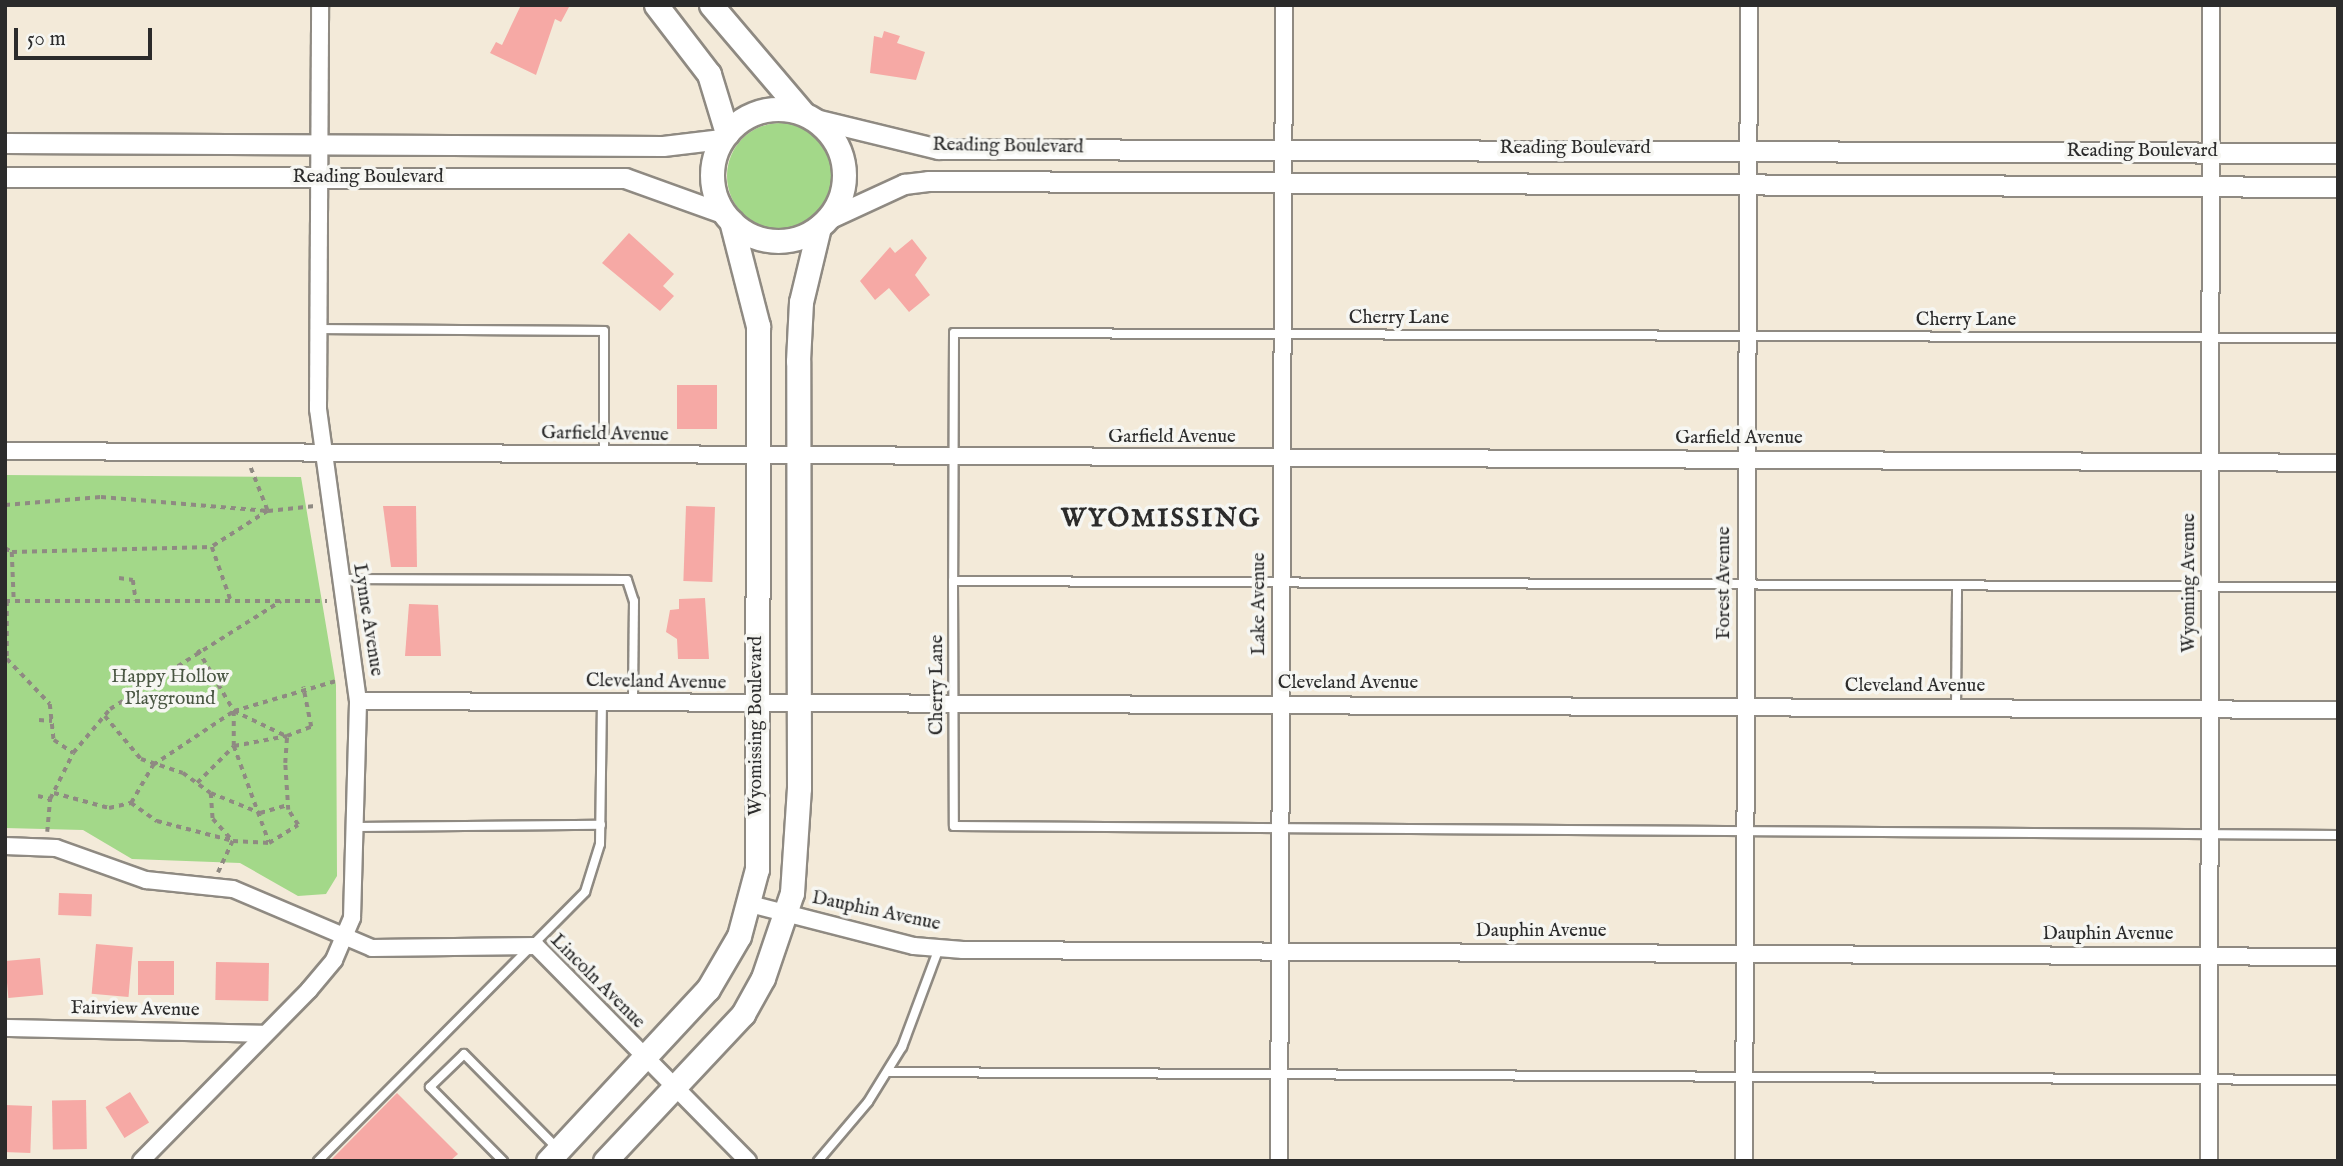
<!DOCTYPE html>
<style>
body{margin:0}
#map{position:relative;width:2343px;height:1166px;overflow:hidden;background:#f3ead9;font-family:"IM FELL English",serif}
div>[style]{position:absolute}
.green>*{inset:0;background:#a3d889}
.round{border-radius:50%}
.building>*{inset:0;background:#f6a9a5;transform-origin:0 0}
.path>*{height:3.5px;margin-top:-1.75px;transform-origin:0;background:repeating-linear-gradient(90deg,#8f8a82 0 5px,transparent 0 10px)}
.roads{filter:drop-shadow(2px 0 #8f8a82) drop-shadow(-2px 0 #8f8a82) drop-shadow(0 2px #8f8a82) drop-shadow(0 -2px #8f8a82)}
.service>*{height:8px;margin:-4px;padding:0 4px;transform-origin:4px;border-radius:4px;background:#fff}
.minor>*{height:16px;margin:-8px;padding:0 8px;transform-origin:8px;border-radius:8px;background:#fff}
.tertiary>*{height:19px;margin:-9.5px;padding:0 9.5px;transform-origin:9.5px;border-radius:9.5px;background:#fff}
.secondary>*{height:23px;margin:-11.5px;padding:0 11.5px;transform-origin:11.5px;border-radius:11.5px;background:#fff}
.secondary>.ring{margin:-11.5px;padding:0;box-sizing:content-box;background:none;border:23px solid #fff;border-radius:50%}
span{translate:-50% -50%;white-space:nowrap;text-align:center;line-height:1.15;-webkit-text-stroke:7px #f6f6f2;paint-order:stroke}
.street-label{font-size:19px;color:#2b2b2b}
.park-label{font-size:19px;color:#495642}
.district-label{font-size:26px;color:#2b2b2b;font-weight:700;letter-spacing:2px}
.frame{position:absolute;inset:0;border:7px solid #2b2b2b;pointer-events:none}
.scale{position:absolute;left:14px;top:28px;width:138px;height:32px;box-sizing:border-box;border:4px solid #2b2b2b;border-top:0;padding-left:9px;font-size:21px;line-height:24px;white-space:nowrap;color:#2b2b2b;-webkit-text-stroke:5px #f6f6f2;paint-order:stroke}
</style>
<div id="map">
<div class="green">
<i class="round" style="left:727px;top:123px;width:106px;height:106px"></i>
<i style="clip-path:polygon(5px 475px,301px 477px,336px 685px,337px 876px,326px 894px,298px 896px,240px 863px,132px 859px,83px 830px,5px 828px)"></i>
</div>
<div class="building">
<i style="clip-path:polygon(521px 5px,569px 7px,561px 22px,555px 19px,536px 75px,490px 53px,496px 42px,502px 45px)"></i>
<i style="clip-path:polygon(884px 31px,900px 36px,897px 43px,925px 52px,916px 80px,870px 73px,874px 36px,882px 38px)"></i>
<i style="clip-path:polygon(629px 233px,674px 274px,663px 286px,674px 296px,660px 311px,602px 263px)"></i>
<i style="clip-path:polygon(912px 239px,927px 258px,915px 275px,930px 295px,909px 312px,889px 288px,875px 300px,860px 281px,890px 247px,895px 253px)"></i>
<i style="left:677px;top:385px;width:40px;height:44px"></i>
<i style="clip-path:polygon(383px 506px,416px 506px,417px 567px,391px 567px)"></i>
<i style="left:686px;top:506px;width:29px;height:75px;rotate:2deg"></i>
<i style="clip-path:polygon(705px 598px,709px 659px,678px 659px,677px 639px,666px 632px,670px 610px,679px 609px,679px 599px)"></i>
<i style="clip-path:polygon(409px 604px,438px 605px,441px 656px,405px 656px)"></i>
<i style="left:59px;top:893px;width:33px;height:22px;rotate:2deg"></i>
<i style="left:96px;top:944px;width:37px;height:50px;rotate:5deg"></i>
<i style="left:40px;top:958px;width:37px;height:35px;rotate:85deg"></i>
<i style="left:138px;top:961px;width:36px;height:34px"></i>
<i style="left:216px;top:962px;width:53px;height:38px;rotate:1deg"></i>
<i style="left:130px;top:1092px;width:36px;height:29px;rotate:58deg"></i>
<i style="clip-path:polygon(397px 1093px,458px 1154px,450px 1161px,330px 1161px)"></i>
<i style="left:86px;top:1100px;width:49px;height:34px;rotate:89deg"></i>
<i style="left:5px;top:1105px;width:27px;height:47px;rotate:2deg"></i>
</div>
<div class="path">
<i style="left:251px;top:468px;width:46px;rotate:68.4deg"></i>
<i style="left:268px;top:511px;width:47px;rotate:-6.1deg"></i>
<i style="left:5px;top:505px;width:96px;rotate:-4.8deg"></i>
<i style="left:101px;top:497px;width:168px;rotate:4.8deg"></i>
<i style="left:268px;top:511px;width:67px;rotate:147.3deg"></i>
<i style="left:212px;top:547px;width:57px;rotate:70.6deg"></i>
<i style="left:5px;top:548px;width:8px;rotate:30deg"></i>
<i style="left:12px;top:552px;width:49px;rotate:87.7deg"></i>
<i style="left:12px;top:552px;width:200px;rotate:-1.4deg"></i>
<i style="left:119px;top:578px;width:14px;rotate:8deg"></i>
<i style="left:133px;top:580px;width:21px;rotate:82deg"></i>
<i style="left:5px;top:601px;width:322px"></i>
<i style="left:7px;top:601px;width:58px;rotate:90deg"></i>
<i style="left:7px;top:659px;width:62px;rotate:46.3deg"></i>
<i style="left:50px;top:704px;width:36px;rotate:84deg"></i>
<i style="left:54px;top:740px;width:23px;rotate:34deg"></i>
<i style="left:198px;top:650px;width:71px;rotate:59.5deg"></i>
<i style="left:234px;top:711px;width:35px;rotate:90deg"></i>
<i style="left:234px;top:746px;width:102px;rotate:70deg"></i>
<i style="left:234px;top:711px;width:58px;rotate:25.7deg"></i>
<i style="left:105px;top:716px;width:56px;rotate:50.1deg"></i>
<i style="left:141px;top:759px;width:44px;rotate:18.4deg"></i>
<i style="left:183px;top:773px;width:34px;rotate:36deg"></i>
<i style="left:211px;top:793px;width:26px;rotate:86deg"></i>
<i style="left:213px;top:819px;width:30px;rotate:48deg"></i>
<i style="left:233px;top:841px;width:36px;rotate:3deg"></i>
<i style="left:269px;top:843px;width:34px;rotate:-32deg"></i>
<i style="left:298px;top:825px;width:18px;rotate:-124deg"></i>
<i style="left:288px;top:810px;width:47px;rotate:-93.7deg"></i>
<i style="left:285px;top:763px;width:27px;rotate:-86deg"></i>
<i style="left:287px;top:736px;width:26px;rotate:-21deg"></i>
<i style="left:311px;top:727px;width:41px;rotate:-101.3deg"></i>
<i style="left:39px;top:720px;width:13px;rotate:4deg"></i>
<i style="left:197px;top:783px;width:52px;rotate:-45deg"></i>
<i style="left:234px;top:746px;width:54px;rotate:-10.7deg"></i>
<i style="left:54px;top:793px;width:57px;rotate:15.3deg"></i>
<i style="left:109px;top:808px;width:23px;rotate:-13deg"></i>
<i style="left:131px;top:803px;width:32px;rotate:35deg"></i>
<i style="left:157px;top:821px;width:79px;rotate:14.7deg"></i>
<i style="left:233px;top:841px;width:35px;rotate:115deg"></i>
<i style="left:211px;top:793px;width:53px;rotate:22.2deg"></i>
<i style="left:260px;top:813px;width:29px;rotate:-16deg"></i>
<i style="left:38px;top:796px;width:12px;rotate:14deg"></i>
<i style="left:131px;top:803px;width:44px;rotate:-59.9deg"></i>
<i style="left:153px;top:765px;width:97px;rotate:-33.7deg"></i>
<i style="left:234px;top:711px;width:109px;rotate:-16.4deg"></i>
<i style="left:47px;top:832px;width:33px;rotate:-85deg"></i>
<i style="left:50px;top:799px;width:51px;rotate:-63.4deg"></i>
<i style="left:73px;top:753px;width:57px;rotate:-49.9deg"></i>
<i style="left:110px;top:709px;width:202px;rotate:-32.3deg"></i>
</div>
<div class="roads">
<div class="service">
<i style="left:319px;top:329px;width:285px;rotate:0.4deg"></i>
<i style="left:604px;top:331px;width:124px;rotate:90deg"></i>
<i style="left:2338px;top:338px;width:1384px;rotate:-179.79deg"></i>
<i style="left:954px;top:333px;width:248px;rotate:90.2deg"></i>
<i style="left:953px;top:581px;width:245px;rotate:89.8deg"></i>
<i style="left:954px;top:826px;width:1384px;rotate:0.37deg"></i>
<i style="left:340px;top:579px;width:287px;rotate:0.2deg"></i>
<i style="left:627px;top:580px;width:22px;rotate:72deg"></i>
<i style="left:634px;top:601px;width:101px;rotate:90.6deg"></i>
<i style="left:953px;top:581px;width:1385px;rotate:0.25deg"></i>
<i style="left:1956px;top:708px;width:123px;rotate:-89.5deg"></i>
<i style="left:356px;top:827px;width:245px;rotate:-0.5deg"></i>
<i style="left:888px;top:1072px;width:1450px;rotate:0.32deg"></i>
<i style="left:318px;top:1161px;width:379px;rotate:-45.2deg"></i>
<i style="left:585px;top:892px;width:50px;rotate:-72.6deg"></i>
<i style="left:600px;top:844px;width:142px;rotate:-89.2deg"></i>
<i style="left:503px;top:1161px;width:104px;rotate:-134.6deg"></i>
<i style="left:430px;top:1087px;width:47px;rotate:-44.1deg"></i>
<i style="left:464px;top:1054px;width:132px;rotate:45.3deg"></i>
<i style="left:818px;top:1161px;width:77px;rotate:-49.7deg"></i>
<i style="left:868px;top:1102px;width:65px;rotate:-58.3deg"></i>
<i style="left:902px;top:1047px;width:106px;rotate:-69.5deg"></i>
</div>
<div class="minor">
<i style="left:5px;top:451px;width:2333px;rotate:0.29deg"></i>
<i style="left:358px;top:701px;width:1980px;rotate:0.26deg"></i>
<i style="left:5px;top:846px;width:51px;rotate:2.2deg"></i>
<i style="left:56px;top:848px;width:96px;rotate:19.6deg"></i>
<i style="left:146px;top:880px;width:87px;rotate:5.9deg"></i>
<i style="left:233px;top:889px;width:151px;rotate:23deg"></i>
<i style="left:372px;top:948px;width:164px;rotate:-0.7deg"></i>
<i style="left:536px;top:946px;width:302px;rotate:45.4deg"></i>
<i style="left:750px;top:904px;width:169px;rotate:14.4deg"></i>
<i style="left:914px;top:946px;width:49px;rotate:4.7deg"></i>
<i style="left:963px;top:950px;width:1375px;rotate:0.29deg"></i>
<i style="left:5px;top:1028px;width:259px;rotate:1.3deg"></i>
<i style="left:141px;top:1161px;width:240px;rotate:-45.5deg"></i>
<i style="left:309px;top:990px;width:39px;rotate:-50deg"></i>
<i style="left:334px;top:960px;width:46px;rotate:-66.8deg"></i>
<i style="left:352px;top:918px;width:217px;rotate:-88.4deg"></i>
<i style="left:358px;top:701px;width:295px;rotate:-97.8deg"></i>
<i style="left:318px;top:409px;width:404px;rotate:-89.7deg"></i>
<i style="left:1279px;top:1161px;width:1156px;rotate:-89.75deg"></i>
<i style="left:1744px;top:1161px;width:1156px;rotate:-89.75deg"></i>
<i style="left:2209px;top:1161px;width:1156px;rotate:-89.9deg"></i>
</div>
<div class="tertiary">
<i style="left:815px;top:119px;width:127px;rotate:13.7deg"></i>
<i style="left:938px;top:149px;width:1400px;rotate:0.16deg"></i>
<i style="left:5px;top:143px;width:658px;rotate:0.26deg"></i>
<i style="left:663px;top:146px;width:59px;rotate:-6.8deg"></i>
<i style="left:5px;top:177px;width:620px;rotate:0.09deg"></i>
<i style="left:625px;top:178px;width:106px;rotate:19.8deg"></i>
<i style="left:828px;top:219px;width:84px;rotate:-24.7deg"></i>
<i style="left:904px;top:184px;width:24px;rotate:-7deg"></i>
<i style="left:928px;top:181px;width:1410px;rotate:0.24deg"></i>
</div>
<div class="secondary">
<i style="left:656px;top:5px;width:87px;rotate:52.5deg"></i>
<i style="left:709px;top:74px;width:62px;rotate:73deg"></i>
<i style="left:711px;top:5px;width:142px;rotate:49.6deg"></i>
<i class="ring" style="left:712px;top:109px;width:109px;height:109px"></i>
<i style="left:548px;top:1161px;width:235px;rotate:-47.1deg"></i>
<i style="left:708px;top:989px;width:61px;rotate:-59.7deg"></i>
<i style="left:739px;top:936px;width:69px;rotate:-75deg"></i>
<i style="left:757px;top:869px;width:543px;rotate:-89.89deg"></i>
<i style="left:758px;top:326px;width:108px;rotate:-104.4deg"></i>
<i style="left:605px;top:1161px;width:202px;rotate:-46.8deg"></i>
<i style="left:743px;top:1014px;width:41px;rotate:-60.9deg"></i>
<i style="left:763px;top:978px;width:90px;rotate:-71.2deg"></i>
<i style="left:792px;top:893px;width:105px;rotate:-86.2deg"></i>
<i style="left:799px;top:788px;width:427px;rotate:-90.1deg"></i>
<i style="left:798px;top:361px;width:59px;rotate:-87.1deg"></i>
<i style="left:801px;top:302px;width:77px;rotate:-76.5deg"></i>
</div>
</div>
<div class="street-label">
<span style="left:1008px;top:147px;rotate:1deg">Reading Boulevard</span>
<span style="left:1575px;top:149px">Reading Boulevard</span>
<span style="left:2142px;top:152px">Reading Boulevard</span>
<span style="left:368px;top:178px">Reading Boulevard</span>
<span style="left:1399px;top:319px">Cherry Lane</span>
<span style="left:1966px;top:321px">Cherry Lane</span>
<span style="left:605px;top:435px;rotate:1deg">Garfield Avenue</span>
<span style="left:1172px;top:438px">Garfield Avenue</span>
<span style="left:1739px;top:439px">Garfield Avenue</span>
<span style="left:1725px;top:583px;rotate:-90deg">Forest Avenue</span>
<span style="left:2190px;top:583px;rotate:-90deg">Wyoming Avenue</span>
<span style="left:1260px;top:604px;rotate:-90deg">Lake Avenue</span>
<span style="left:367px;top:620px;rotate:81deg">Lynne Avenue</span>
<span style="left:656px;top:683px;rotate:1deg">Cleveland Avenue</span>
<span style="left:1348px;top:684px">Cleveland Avenue</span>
<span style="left:938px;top:685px;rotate:-90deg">Cherry Lane</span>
<span style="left:1915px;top:687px">Cleveland Avenue</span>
<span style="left:757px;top:726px;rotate:-90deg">Wyomissing Boulevard</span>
<span style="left:876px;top:912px;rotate:12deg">Dauphin Avenue</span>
<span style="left:1541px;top:932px">Dauphin Avenue</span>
<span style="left:2108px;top:935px">Dauphin Avenue</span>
<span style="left:597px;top:982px;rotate:45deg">Lincoln Avenue</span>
<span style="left:135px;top:1010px;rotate:1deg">Fairview Avenue</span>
</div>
<div class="park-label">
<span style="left:170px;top:689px">Happy Hollow<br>Playground</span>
</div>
<div class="district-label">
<span style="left:1161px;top:519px">WYOMISSING</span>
</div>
<div class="frame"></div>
<div class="scale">50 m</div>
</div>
